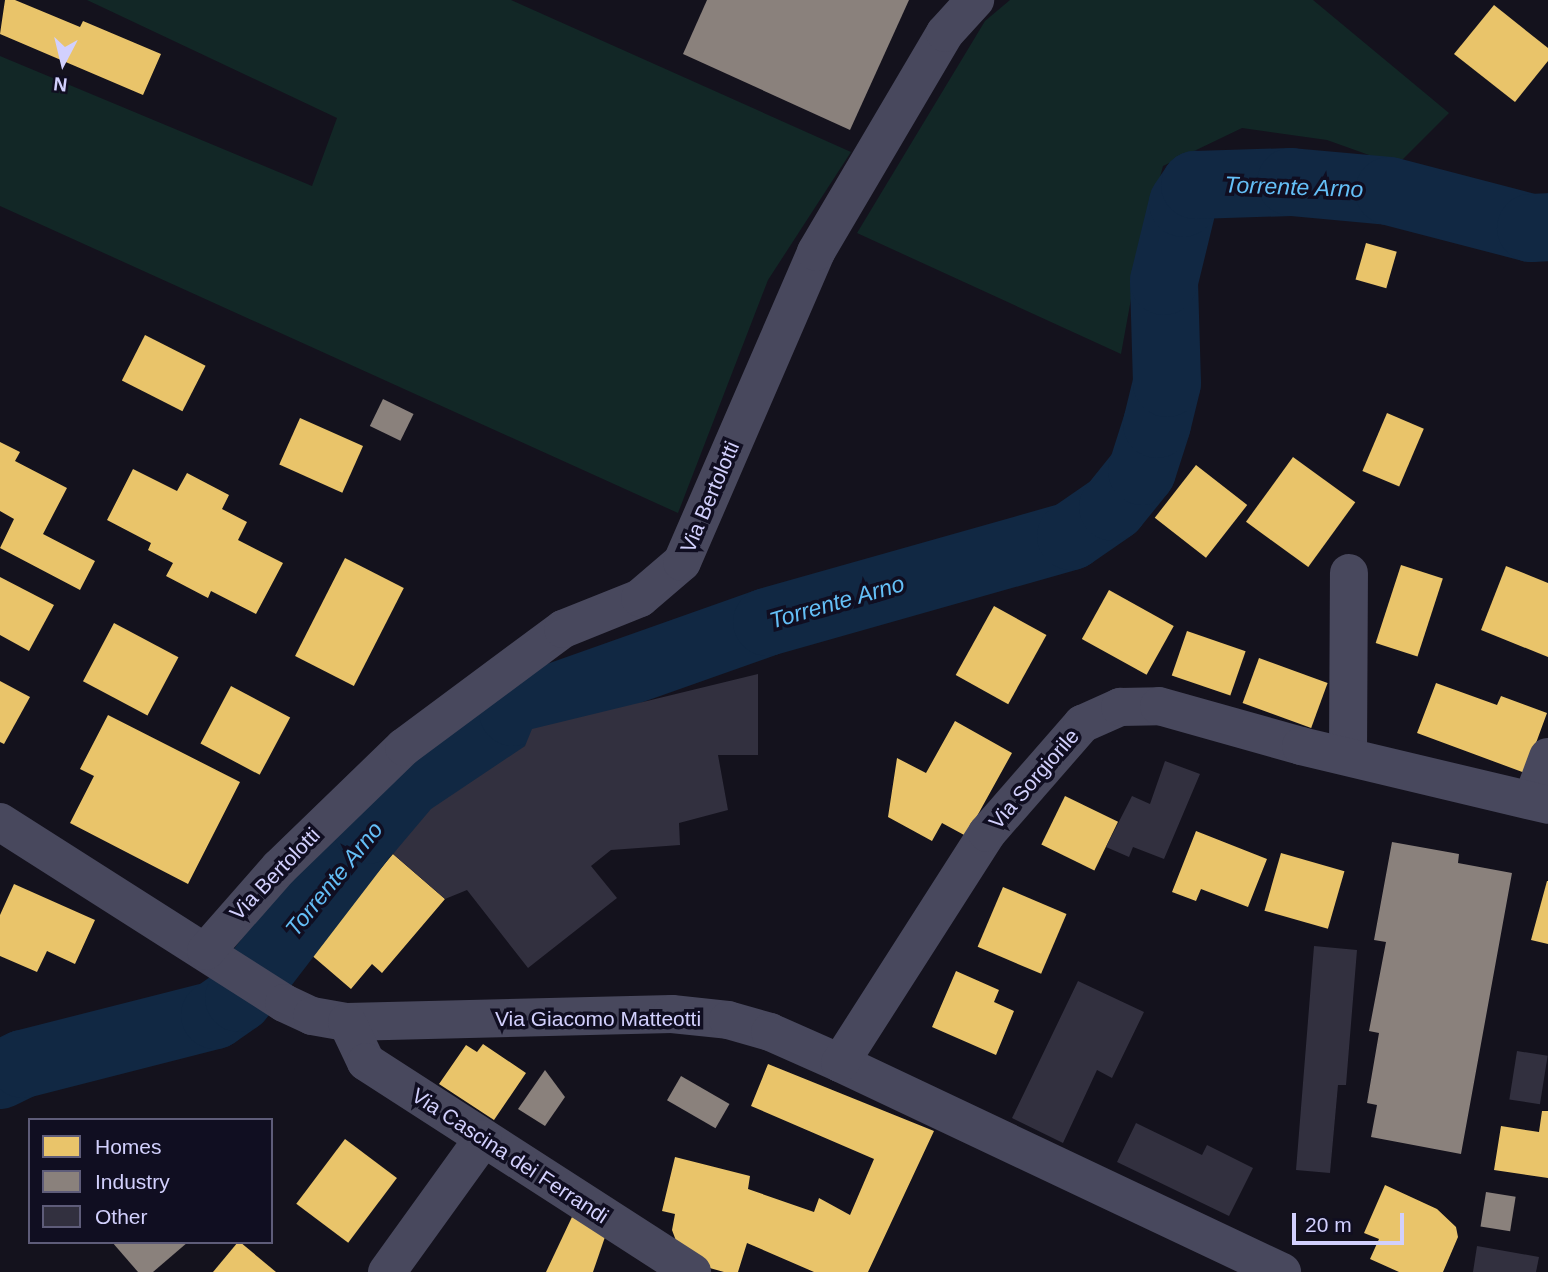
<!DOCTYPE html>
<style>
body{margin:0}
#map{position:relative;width:1548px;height:1272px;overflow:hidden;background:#14121d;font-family:Helvetica,sans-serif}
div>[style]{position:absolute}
.green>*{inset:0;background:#122726}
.homes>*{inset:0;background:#e9c46a;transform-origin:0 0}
.industry>*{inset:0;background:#8a817c;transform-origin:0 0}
.river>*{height:68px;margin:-34px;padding:0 34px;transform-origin:34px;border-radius:34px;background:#112843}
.building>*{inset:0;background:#32303f;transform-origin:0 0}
.street>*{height:38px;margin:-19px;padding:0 19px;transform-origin:19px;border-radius:19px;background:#48485d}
span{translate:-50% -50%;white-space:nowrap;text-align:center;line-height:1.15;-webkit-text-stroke:7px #100e21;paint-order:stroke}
.street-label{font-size:21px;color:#d2d0fd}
.water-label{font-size:23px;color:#64bff7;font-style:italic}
.legend{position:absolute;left:28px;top:1118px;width:245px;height:126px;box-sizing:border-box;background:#100e21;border:2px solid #5e5c79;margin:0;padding:9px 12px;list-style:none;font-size:21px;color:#d2d0fd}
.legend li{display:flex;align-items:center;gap:14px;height:35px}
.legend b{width:35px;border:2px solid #5e5c79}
.north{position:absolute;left:28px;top:28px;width:70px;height:70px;-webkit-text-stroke:5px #100e21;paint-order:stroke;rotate:187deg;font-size:19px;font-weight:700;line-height:28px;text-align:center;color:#d2d0fd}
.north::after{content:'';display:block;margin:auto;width:24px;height:32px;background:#d2d0fd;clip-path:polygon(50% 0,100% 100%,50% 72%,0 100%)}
.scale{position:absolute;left:1292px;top:1213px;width:112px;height:32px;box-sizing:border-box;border:4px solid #d2d0fd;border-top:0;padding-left:9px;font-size:21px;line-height:24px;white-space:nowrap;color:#d2d0fd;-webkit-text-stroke:5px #100e21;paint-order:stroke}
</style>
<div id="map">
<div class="green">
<i style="clip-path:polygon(87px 0,511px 0,851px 152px,768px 280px,678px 513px,0 206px,0 56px,312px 186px,337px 118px)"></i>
<i style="clip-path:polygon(1010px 0,1313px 0,1449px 113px,1397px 165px,1327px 140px,1242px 128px,1163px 166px,1139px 255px,1121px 354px,857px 233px,985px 21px)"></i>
</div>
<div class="homes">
<i style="clip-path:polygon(5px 0,15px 0,80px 27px,83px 21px,161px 54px,143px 95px,0 34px)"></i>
<i style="clip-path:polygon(1494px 5px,1548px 48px,1548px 61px,1515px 102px,1454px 54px)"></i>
<i style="left:1366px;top:243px;width:32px;height:38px;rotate:16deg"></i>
<i style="left:145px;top:335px;width:68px;height:51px;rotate:27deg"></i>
<i style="left:1387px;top:413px;width:40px;height:63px;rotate:23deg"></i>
<i style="left:300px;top:418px;width:69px;height:51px;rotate:24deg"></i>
<i style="clip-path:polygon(0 442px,20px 452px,15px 461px,67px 488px,43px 534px,95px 561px,80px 590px,0 548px,14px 519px,0 511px)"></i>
<i style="left:1293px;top:457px;width:77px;height:80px;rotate:36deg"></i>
<i style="left:1196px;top:465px;width:65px;height:67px;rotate:38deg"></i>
<i style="clip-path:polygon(133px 469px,177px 491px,187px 473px,229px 495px,222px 509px,247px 522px,238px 540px,283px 563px,256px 614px,211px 591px,208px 598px,166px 576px,173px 563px,148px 550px,151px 543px,107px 520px)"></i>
<i style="left:345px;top:558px;width:66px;height:110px;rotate:27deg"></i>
<i style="left:1401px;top:565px;width:44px;height:82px;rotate:18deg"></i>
<i style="clip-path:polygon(1506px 566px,1548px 583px,1548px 657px,1481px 630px)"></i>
<i style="clip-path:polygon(0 577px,54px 605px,29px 651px,0 635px)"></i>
<i style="left:1109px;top:590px;width:74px;height:56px;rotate:29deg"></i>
<i style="left:994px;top:606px;width:60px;height:79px;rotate:29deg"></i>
<i style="left:114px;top:623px;width:73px;height:66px;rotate:28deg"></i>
<i style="left:1187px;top:631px;width:62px;height:47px;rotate:19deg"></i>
<i style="left:1259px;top:658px;width:73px;height:48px;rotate:20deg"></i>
<i style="clip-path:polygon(0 681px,30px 697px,4px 744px,0 742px)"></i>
<i style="clip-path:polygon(1436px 683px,1497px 705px,1501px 696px,1547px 713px,1525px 773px,1417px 733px)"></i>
<i style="left:231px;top:686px;width:67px;height:65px;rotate:28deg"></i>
<i style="clip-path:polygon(108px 715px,240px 782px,188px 884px,70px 823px,94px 776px,80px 769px)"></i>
<i style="clip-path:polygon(955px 721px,1012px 753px,966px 836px,942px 823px,932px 841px,888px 817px,897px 758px,926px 773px)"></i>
<i style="left:1065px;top:796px;width:59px;height:54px;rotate:26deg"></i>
<i style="clip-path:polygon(1196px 831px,1267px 859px,1248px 907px,1201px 889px,1196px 901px,1172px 892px)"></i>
<i style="left:1281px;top:853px;width:66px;height:60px;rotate:16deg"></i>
<i style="clip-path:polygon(393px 854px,445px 899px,382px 973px,372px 964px,351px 989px,309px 953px)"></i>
<i style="clip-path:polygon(1547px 881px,1548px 881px,1548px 944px,1531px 940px)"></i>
<i style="clip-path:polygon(14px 884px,95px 920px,75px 964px,47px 951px,37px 972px,0 956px,0 915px)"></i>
<i style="left:1003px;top:887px;width:69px;height:65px;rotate:23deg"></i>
<i style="clip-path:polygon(956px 971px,999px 990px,994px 1002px,1014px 1011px,996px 1055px,932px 1027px)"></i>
<i style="clip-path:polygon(483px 1044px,526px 1073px,494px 1120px,439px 1084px,466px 1045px,477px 1052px)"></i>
<i style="clip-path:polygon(768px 1064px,934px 1131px,868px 1272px,814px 1272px,747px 1243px,738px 1272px,724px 1272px,699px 1265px,678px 1246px,672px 1230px,675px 1214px,662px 1211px,675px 1157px,750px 1176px,748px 1189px,814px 1212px,819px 1198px,850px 1215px,874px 1159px,751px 1106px)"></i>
<i style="clip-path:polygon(1542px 1111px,1548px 1111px,1548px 1178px,1494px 1170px,1501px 1126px,1539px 1132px)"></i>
<i style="left:345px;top:1139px;width:65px;height:81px;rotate:37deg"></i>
<i style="clip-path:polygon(1385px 1185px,1437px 1209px,1456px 1227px,1458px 1237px,1443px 1272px,1399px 1272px,1370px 1259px,1379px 1239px,1364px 1233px)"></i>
<i style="clip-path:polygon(572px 1217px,606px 1234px,593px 1272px,546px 1272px)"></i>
<i style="clip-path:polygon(238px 1242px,240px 1242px,276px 1272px,213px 1272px)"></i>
</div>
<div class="industry">
<i style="clip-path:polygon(707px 0,909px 0,850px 130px,683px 54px)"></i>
<i style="left:383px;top:399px;width:34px;height:30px;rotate:26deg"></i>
<i style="clip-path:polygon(1392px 842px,1459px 854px,1458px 863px,1512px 873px,1461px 1154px,1371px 1137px,1377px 1105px,1367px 1103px,1379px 1033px,1369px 1031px,1386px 942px,1374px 940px)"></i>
<i style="clip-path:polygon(545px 1070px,565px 1097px,545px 1126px,518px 1109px)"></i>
<i style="left:681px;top:1076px;width:56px;height:28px;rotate:30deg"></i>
<i style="left:1486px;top:1192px;width:30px;height:35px;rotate:9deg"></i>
<i style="clip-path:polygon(112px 1242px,188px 1242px,153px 1272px,138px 1272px)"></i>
</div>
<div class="river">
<i style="left:0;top:1075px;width:25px;rotate:-26deg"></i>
<i style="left:23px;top:1064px;width:198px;rotate:-14.3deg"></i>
<i style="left:215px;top:1015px;width:29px;rotate:-35deg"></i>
<i style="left:239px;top:998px;width:212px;rotate:-52.5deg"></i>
<i style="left:368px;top:830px;width:187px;rotate:-39.1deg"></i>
<i style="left:513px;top:712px;width:269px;rotate:-19.5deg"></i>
<i style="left:767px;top:622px;width:316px;rotate:-15.8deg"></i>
<i style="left:1071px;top:536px;width:51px;rotate:-34.6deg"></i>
<i style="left:1113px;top:507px;width:46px;rotate:-51.1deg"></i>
<i style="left:1142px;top:471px;width:49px;rotate:-72.3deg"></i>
<i style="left:1157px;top:424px;width:42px;rotate:-76.3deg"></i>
<i style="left:1167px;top:383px;width:102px;rotate:-91.7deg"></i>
<i style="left:1164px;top:281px;width:80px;rotate:-76.3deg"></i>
<i style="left:1183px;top:203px;width:22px;rotate:-56deg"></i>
<i style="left:1195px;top:185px;width:96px;rotate:-1.8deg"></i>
<i style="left:1291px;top:182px;width:98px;rotate:5.2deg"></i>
<i style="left:1389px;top:191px;width:147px;rotate:14.6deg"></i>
<i style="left:1531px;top:228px;width:17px;rotate:-3deg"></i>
</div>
<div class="building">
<i style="clip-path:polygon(758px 674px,758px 755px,718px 755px,728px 810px,679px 823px,680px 845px,611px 850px,591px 866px,617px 898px,528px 968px,467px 890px,445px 899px,393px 854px,431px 809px,525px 746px,532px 729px)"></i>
<i style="clip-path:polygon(1165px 761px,1200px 774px,1164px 859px,1133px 847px,1129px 857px,1106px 847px,1132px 796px,1150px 804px)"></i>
<i style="clip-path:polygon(1314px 946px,1357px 950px,1346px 1085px,1338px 1085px,1330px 1173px,1296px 1170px)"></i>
<i style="clip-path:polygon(1078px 981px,1144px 1012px,1112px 1078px,1097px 1070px,1063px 1143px,1012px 1118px)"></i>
<i style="left:1517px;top:1051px;width:31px;height:49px;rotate:9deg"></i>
<i style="clip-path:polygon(1136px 1123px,1202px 1155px,1207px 1145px,1253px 1168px,1229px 1216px,1117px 1162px)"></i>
<i style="clip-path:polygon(1477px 1246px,1539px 1257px,1536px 1272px,1473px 1272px)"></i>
</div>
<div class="street">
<i style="left:1348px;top:756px;width:183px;rotate:-89.7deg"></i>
<i style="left:1532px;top:800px;width:46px;rotate:-69.6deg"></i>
<i style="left:0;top:822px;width:337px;rotate:32.5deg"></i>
<i style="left:284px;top:1003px;width:31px;rotate:25deg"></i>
<i style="left:312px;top:1016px;width:36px;rotate:10deg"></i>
<i style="left:347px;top:1022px;width:325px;rotate:-1.4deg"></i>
<i style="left:672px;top:1014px;width:56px;rotate:6.1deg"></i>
<i style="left:728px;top:1020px;width:44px;rotate:15.9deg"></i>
<i style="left:770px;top:1032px;width:77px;rotate:23.9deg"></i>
<i style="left:840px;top:1063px;width:489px;rotate:25.3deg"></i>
<i style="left:206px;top:951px;width:111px;rotate:-48.7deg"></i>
<i style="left:279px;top:868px;width:174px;rotate:-44.1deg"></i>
<i style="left:404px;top:747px;width:198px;rotate:-36.6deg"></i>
<i style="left:563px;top:629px;width:83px;rotate:-21.9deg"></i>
<i style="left:640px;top:598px;width:55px;rotate:-40.6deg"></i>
<i style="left:682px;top:562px;width:338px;rotate:-66.6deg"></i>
<i style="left:816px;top:252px;width:254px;rotate:-59.5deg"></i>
<i style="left:945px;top:33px;width:45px;rotate:-47.7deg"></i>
<i style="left:347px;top:1022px;width:44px;rotate:64.6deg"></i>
<i style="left:366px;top:1062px;width:388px;rotate:32.8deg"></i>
<i style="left:840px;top:1063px;width:273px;rotate:-57.4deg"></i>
<i style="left:987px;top:833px;width:145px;rotate:-48.9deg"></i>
<i style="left:1082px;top:724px;width:42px;rotate:-24.1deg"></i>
<i style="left:1120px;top:707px;width:39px;rotate:-1deg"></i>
<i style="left:1159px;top:706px;width:148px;rotate:15.7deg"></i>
<i style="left:1301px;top:746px;width:254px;rotate:13.4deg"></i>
<i style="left:387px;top:1272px;width:164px;rotate:-54.2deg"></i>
</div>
<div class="street-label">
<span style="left:710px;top:497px;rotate:-67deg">Via Bertolotti</span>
<span style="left:1034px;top:779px;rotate:-49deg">Via Sorgiorile</span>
<span style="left:275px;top:874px;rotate:-46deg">Via Bertolotti</span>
<span style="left:598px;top:1019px">Via Giacomo Matteotti</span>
<span style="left:510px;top:1156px;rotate:33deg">Via Cascina dei Ferrandi</span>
</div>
<div class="water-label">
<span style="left:1294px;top:187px;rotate:2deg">Torrente Arno</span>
<span style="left:837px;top:602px;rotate:-16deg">Torrente Arno</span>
<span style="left:334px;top:879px;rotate:-51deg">Torrente Arno</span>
</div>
<ul class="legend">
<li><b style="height:19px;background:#e9c46a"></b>Homes</li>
<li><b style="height:19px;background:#8a817c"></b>Industry</li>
<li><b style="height:19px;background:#32303f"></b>Other</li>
</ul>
<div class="north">N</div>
<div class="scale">20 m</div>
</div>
